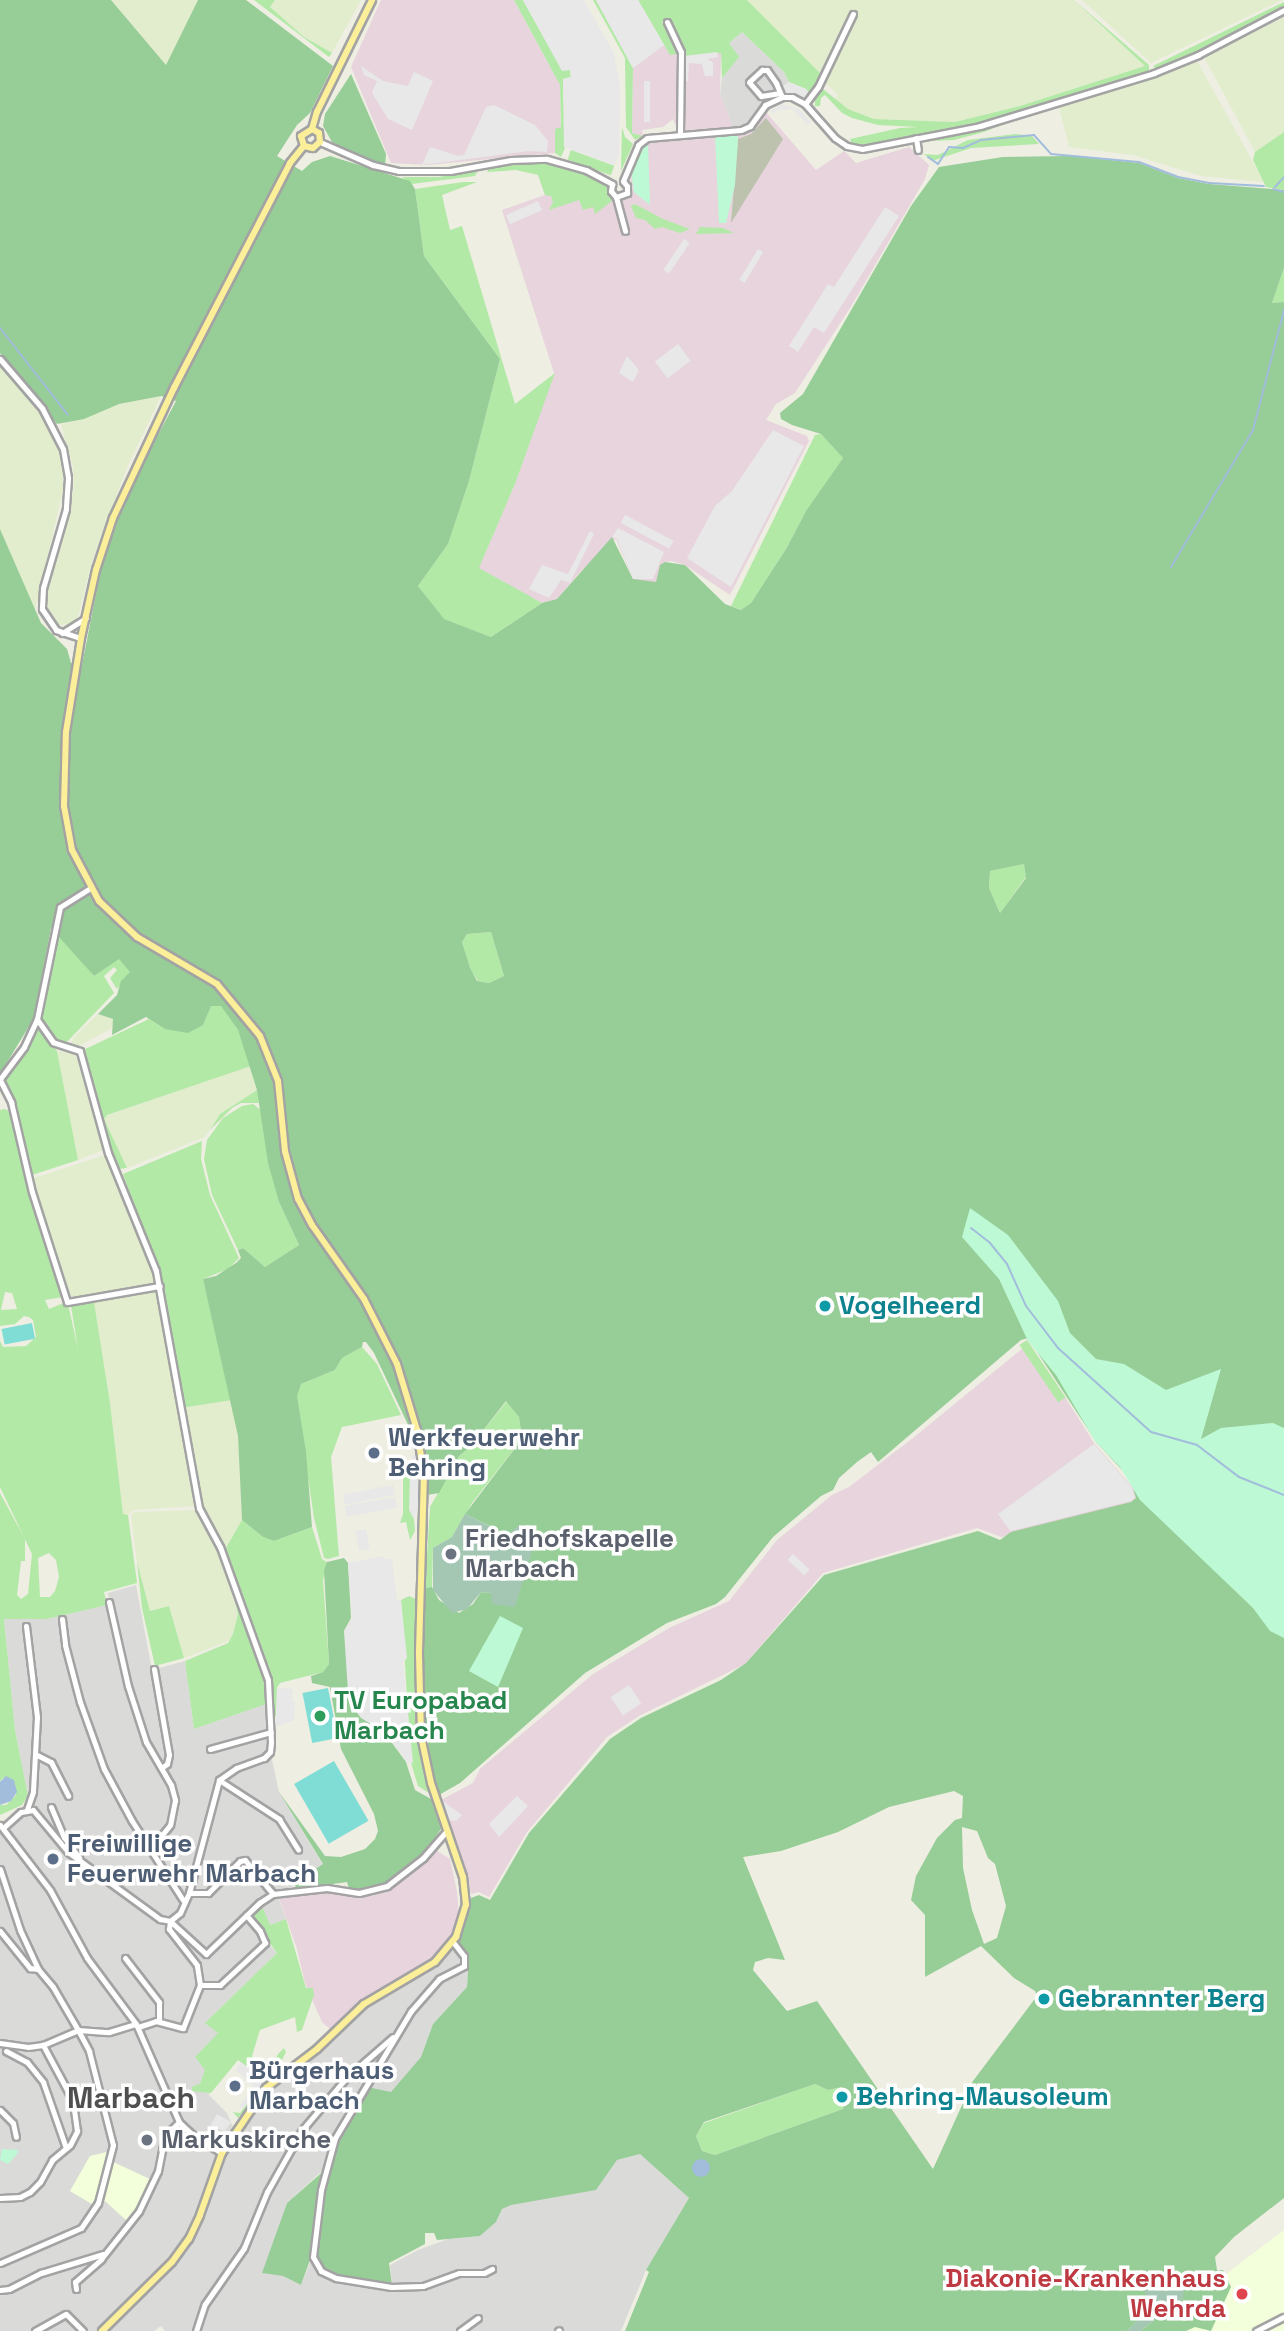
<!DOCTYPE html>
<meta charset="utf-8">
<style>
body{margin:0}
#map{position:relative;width:1284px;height:2331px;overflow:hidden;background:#eeeee2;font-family:"Space Grotesk",sans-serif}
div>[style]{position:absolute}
.residential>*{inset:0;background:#dadad9}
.industrial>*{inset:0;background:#e7d4dd}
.education>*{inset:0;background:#f3ffda}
.construction>*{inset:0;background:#bcc2ae}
.farmland>*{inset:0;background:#e1edcd}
.grass>*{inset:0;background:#b3e9a7;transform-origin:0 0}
.forest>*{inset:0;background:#97cd97}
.cemetery>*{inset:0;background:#a3c7b3}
.park>*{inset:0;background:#bef9d5}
.pitch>*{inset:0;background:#7fddd6;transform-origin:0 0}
.parking>*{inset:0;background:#e8e8e8;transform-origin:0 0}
.water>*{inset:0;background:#a2bddc}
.round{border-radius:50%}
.stream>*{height:2px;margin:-1px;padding:0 1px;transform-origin:1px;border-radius:1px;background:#a2bddc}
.roads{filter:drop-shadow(2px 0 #a3a3a3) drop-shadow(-2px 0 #a3a3a3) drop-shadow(0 2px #a3a3a3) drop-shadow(0 -2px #a3a3a3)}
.minor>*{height:5px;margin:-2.5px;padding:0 2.5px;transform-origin:2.5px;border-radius:2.5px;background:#fff}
.major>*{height:6px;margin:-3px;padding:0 3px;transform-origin:3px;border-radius:3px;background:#fbef99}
.dots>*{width:19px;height:19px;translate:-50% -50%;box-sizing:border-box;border:4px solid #fff;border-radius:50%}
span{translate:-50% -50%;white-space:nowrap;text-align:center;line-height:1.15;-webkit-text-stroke:7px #fff;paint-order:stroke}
.culture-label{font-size:26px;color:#0d838f;font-weight:700}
.left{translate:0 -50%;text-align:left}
.service-label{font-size:26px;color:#4e5e75;font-weight:700}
.worship-label{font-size:26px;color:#5b616d;font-weight:700}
.leisure-label{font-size:26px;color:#27864d;font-weight:700}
.health-label{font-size:26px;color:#be3a42;font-weight:700}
.right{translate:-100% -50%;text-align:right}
.quarter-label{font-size:30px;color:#4f4f4f;font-weight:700}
</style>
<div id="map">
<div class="residential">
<i style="clip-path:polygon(742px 32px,784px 72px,789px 82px,765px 99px,746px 123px,733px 128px,720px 94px,722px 78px,738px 57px,729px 43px)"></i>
<i style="clip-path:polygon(136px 1585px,152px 1670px,185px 1661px,194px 1729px,265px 1704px,268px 1741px,279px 1792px,323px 1865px,278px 1897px,286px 1919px,270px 1925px,258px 1900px,243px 1915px,277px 1953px,206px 2022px,218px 2033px,209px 2095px,227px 2113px,233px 2127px,217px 2154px,190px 2233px,171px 2261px,100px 2331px,0 2331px,0 1829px,25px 1813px,29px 1802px,15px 1730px,4px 1619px,47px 1619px,107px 1605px,110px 1603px,108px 1593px)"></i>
<i style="clip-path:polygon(459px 1943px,469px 1954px,467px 1987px,433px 2024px,421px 2057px,391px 2093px,363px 2087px,334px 2136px,324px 2169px,287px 2203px,263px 2273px,283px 2276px,301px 2285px,311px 2260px,320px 2272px,392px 2285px,390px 2265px,418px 2250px,448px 2239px,480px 2236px,496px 2222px,502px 2209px,511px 2204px,596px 2190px,617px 2160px,640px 2154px,689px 2198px,646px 2270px,621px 2331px,165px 2331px,161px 2326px,154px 2331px,109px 2331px,177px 2262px,194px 2235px,224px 2154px,266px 2093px,333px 2042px,370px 2005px,440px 1963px)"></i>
</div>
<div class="industrial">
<i style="clip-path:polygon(381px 0,514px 0,560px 85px,561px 144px,555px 153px,427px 165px,391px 163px,351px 67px)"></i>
<i style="clip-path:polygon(669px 18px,684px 50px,721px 52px,720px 94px,733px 128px,684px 130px,684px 125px,675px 124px,673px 119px,663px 127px,642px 130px,643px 136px,632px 133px,633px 68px,664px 45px,670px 55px,662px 22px)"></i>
<i style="clip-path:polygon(765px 111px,816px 170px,844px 151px,856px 163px,909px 147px,929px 165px,925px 179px,852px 305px,795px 393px,776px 404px,766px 420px,807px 436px,809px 441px,730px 595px,685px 565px,671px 561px,665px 562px,656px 583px,633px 579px,616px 539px,580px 572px,557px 599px,542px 603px,478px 569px,515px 484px,554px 373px,502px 210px,545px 195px,538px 174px,619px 202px,629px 197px,633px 163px,640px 149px,648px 142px,693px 136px,734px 136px,755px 125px)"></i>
<i style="clip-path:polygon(1023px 1348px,1059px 1401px,1065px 1397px,1094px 1443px,1133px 1488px,1136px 1498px,1131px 1502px,1002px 1537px,977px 1528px,823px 1573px,745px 1664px,639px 1716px,607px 1737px,527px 1832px,489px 1897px,479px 1892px,471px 1894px,466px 1871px,441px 1800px,473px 1783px,480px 1769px,593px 1674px,669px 1628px,729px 1601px,777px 1540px,832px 1495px,849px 1487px,913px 1438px)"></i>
<i style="clip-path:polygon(434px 1849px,450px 1859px,457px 1892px,459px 1916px,452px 1935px,433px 1960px,369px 1996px,331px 2030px,322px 2022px,305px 1983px,297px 1949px,279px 1898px,328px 1892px,372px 1896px,388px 1890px,425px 1861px)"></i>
</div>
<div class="education">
<i style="clip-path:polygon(111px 2151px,109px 2160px,152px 2180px,128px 2222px,105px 2201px,97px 2199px,95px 2206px,70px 2191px,90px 2156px)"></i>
<i style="clip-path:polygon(1284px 2230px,1284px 2331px,1153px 2331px,1247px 2258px)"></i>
</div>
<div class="construction">
<i style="clip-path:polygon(766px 118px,783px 139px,731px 223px,738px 139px,751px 134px)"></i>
</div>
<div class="farmland">
<i style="clip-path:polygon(111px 0,198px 0,166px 65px)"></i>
<i style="clip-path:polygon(275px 0,361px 0,332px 53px,304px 37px,269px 7px)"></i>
<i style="clip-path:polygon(747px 0,1074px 0,1145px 66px,1020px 106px,955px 122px,874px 119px,848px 109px,835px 99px,838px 95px,824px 81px,842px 38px,839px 38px,822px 75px)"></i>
<i style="clip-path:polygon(1082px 0,1282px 0,1151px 63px)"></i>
<i style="clip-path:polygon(1284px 17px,1284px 132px,1255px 152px,1204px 57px)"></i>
<i style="clip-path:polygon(1197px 61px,1264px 182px,1201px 176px,1133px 155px,1069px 147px,1059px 108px)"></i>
<i style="clip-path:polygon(0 362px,40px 409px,56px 438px,63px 466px,63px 490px,35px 610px,0 529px)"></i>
<i style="clip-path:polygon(161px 396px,126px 470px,92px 561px,78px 617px,71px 624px,57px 625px,49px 618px,44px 602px,71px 508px,74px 483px,73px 466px,61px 425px,119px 404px)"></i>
<i style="clip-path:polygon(98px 1014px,113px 1019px,112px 1028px,79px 1046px,70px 1045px,75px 1036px)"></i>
<i style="clip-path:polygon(57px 1051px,72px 1053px,79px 1061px,103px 1150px,78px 1160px)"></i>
<i style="clip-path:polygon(248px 1066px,251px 1066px,257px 1090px,220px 1114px,205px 1137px,127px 1168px,103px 1119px,107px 1115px)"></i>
<i style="clip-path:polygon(102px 1156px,107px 1158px,127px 1203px,156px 1284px,73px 1300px,53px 1250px,31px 1179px)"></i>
<i style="clip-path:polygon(155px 1289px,194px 1506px,133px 1510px,128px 1515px,123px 1514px,110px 1403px,94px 1302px)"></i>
<i style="clip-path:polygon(232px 1400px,238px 1436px,242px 1520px,223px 1553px,200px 1505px,181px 1408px)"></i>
<i style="clip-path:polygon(196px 1510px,217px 1550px,238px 1614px,233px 1634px,228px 1641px,184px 1658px,169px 1606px,150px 1611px,137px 1562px,131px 1515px,134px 1512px)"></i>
</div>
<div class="grass">
<i style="clip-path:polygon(254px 0,275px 0,270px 7px,304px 37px,332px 53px,329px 57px)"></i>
<i style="clip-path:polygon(514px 0,523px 0,562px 70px,570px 70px,571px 77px,563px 79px,565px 148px,561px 157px,555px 153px,555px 129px,561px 127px,560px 85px)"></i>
<i style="clip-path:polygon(593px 0,596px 0,633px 68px,632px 133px,643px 136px,635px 140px,626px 127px,625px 58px)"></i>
<i style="clip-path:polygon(638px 0,747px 0,822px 75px,811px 96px,806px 89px,789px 82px,784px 72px,742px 32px,729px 43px,739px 57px,722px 78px,721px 53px,685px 56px,668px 19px,662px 22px,677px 54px,670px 55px)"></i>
<i style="clip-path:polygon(1074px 0,1149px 65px,1149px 71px,978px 123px,869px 145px,852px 144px,850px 139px,900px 128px,918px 127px,878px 125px,852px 118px,842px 113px,825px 95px,821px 98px,820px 106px,815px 106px,815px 97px,823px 89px,848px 109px,874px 119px,955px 122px,1020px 106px,1145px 66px)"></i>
<i style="clip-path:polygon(1284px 2px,1284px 7px,1196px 52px,1156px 69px,1153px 66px)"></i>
<i style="clip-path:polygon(1002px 122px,1002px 125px,984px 132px,954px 140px,932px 141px)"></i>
<i style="clip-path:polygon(622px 127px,625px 137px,633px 144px,621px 171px)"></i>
<i style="clip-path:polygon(1284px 132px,1284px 190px,1266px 187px,1253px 160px,1255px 152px)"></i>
<i style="clip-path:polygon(1015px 134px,1032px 136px,1039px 144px,971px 148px,932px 161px,924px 154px,938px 155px,968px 140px)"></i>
<i style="left:571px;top:150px;width:46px;height:10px;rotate:20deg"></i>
<i style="clip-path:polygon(535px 160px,587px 173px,607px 185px,612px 201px,595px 214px,593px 207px,583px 210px,579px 200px,549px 210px,553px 202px,551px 196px,545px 195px,538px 175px,516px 170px,487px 172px,490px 166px)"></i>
<i style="clip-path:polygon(478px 170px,475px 176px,412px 184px,402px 177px,439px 177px)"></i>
<i style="clip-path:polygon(463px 182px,477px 182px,442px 195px,450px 230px,462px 226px,515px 404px,555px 373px,515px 484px,479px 568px,542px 603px,491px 637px,443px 619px,418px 586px,448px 544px,469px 481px,500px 359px,424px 256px,415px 189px)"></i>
<i style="clip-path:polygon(635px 204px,663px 219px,690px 229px,680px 233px,662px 227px,655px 229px,645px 220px,636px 218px,631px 206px)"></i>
<i style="clip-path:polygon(700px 227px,723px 228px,734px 233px,696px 234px)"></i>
<i style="clip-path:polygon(1284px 268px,1284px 302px,1272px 303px)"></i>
<i style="clip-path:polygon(821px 434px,843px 458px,805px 513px,786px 549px,751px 603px,742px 610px,731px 606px,815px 435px)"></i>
<i style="clip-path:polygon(1024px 864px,1026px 877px,1000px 913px,989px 888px,990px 871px)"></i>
<i style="clip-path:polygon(56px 931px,94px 976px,119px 958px,131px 973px,117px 989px,110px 978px,117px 970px,114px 967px,104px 976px,114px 993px,65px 1044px,56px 1041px,50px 1033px,43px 1023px,41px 1013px)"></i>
<i style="clip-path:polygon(491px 932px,504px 976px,489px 983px,478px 981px,470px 969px,462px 942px,467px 934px)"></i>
<i style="clip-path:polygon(221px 1005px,238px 1030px,251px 1066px,107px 1115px,104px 1119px,127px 1168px,118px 1169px,110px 1152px,83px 1050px,149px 1019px,165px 1029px,203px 1025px,210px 1006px)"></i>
<i style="clip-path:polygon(39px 1027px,57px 1051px,78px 1160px,29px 1176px,2px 1080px,16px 1065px)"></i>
<i style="clip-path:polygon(257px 1090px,260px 1103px,241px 1103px,232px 1108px,210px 1130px,220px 1114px)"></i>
<i style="clip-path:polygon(253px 1104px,261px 1110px,279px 1202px,299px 1245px,265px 1267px,243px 1248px,238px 1250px,212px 1195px,204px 1159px,207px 1140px,223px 1118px,242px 1106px)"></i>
<i style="clip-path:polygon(evenodd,4px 1109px,11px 1111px,63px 1297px,45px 1300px,49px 1309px,66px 1302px,68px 1304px,78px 1349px,71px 1306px,94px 1302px,110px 1403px,123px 1514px,128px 1515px,137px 1583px,104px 1592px,107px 1605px,47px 1619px,4px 1619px,15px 1730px,28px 1796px,22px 1805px,0 1815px,0 1805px,6px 1805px,16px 1795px,14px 1786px,3px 1778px,0 1782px,0 1493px,25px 1539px,25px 1561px,21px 1561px,17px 1595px,21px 1599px,28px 1594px,32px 1554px,0 1487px,0 1341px,3px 1347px,26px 1346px,36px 1337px,33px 1320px,29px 1317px,24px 1316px,15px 1324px,0 1326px,0 1110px,4px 1109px,5px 1292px,12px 1293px,17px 1309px,1px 1310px,5px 1292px,4px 1109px,49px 1553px,56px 1560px,59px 1577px,55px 1591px,50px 1597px,40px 1597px,38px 1558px,49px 1553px)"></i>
<i style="clip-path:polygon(202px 1141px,201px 1159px,210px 1195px,239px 1258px,228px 1269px,203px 1279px,232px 1400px,181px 1408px,162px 1285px,123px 1174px)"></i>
<i style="left:1027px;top:1340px;width:69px;height:9px;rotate:56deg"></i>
<i style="clip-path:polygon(362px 1347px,377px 1364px,401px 1415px,342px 1427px,331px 1457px,339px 1556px,328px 1559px,324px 1558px,314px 1518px,296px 1396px,301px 1384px,335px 1370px,342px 1358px)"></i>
<i style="clip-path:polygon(507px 1401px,519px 1417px,522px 1439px,472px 1503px,452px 1537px,433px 1548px,432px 1587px,425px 1588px,430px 1507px,459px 1456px,471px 1446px)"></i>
<i style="clip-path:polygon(411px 1462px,410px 1476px,415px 1531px,410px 1540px,406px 1522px,400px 1523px,403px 1514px,403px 1475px,406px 1464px)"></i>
<i style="clip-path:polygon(242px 1520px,263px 1537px,274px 1541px,312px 1527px,322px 1559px,327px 1562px,323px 1580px,329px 1664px,323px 1672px,280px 1683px,277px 1688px,276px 1716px,273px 1718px,272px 1702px,194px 1729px,185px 1661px,228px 1643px,233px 1634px,238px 1614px,223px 1553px)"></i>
<i style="clip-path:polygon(137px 1562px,150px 1611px,169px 1606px,184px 1658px,155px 1666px,142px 1608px)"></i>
<i style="clip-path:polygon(409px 1596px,416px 1599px,415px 1721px,429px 1793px,418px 1786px,411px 1763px,401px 1600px)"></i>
<i style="clip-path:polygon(261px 1904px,270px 1925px,286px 1919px,306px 1988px,313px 1988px,314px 1995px,302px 2030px,297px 2032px,295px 2017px,260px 2030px,252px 2056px,254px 2061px,262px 2060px,261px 2069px,271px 2068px,278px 2054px,284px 2048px,286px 2052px,276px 2072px,238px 2118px,233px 2112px,240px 2113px,264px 2081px,238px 2060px,211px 2093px,191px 2091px,193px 2086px,200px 2084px,205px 2070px,195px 2057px,218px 2033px,205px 2023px,277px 1953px,251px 1917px)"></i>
<i style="clip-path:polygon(815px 2084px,828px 2090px,843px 2087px,846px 2100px,843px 2109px,715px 2155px,702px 2151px,696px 2136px,704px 2123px)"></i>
</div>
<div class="forest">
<i style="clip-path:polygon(evenodd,0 0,111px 0,166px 65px,198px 0,246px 0,333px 66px,310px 113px,297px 125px,277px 156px,302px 171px,312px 162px,330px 156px,410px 181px,415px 189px,424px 256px,500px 359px,469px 481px,448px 544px,418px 586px,444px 619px,491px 637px,542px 603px,557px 599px,612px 537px,633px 579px,656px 582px,660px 565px,665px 562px,685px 565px,725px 604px,741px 610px,751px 603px,786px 549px,806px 511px,843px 458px,821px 434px,792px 425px,781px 419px,780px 413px,803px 394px,911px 206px,939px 167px,1003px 157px,1070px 156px,1139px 163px,1178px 178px,1209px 184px,1284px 190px,1284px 268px,1272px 303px,1284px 302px,1284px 2198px,1234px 2237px,1215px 2257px,1217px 2270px,1223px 2270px,1231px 2287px,1211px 2331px,1195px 2327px,1186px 2331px,1140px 2331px,1183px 2298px,1153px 2306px,1127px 2331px,625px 2331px,649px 2272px,646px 2270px,689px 2198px,640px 2154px,617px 2160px,596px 2190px,511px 2205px,502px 2209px,496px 2222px,480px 2236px,437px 2240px,434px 2233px,425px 2233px,425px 2244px,389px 2263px,392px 2285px,337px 2277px,321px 2269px,315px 2258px,310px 2260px,301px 2285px,283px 2276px,262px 2273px,287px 2203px,327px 2168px,337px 2138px,367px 2087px,391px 2092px,421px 2057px,433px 2024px,467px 1987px,469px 1954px,459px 1943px,471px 1898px,479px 1895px,490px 1900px,529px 1833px,610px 1739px,641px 1718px,721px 1680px,746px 1663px,824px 1575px,978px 1531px,1000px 1540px,1011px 1532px,1131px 1502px,1136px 1498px,1133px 1488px,1136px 1485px,1097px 1443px,1028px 1338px,1021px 1340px,878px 1462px,871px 1452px,857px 1462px,839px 1478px,833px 1490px,821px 1496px,773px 1537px,725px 1597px,716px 1604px,667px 1623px,585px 1673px,460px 1783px,439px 1795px,422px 1735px,420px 1672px,425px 1588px,432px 1587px,439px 1600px,459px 1613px,473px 1604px,481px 1592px,491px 1593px,508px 1535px,465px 1514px,522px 1439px,519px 1417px,506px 1401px,471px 1446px,459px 1456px,439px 1493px,427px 1495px,418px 1428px,411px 1431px,374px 1353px,366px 1342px,363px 1342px,362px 1347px,342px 1358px,335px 1370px,301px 1384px,297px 1396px,306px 1452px,312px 1527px,274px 1541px,263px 1537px,242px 1520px,238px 1436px,203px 1279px,216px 1276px,236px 1263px,241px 1258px,238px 1250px,243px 1248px,265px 1267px,299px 1245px,279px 1202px,268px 1163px,257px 1090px,238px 1030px,221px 1006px,211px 1006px,203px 1025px,188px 1033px,165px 1029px,146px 1017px,112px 1035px,113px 1019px,98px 1014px,117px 995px,121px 981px,130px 972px,119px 959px,94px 976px,51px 928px,34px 1018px,0 1074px,0 529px,41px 623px,67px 649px,71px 663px,82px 665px,101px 569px,119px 517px,140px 469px,176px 401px,161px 396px,119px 404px,84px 419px,57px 424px,0 353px,0 0,1024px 864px,1026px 878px,1000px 913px,989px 888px,990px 871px,1024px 864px,0 0,491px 932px,504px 976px,489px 983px,477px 981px,470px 968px,462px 942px,467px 934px,491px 932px,0 0,954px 1791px,963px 1796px,962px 1818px,955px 1820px,937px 1838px,916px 1876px,911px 1900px,925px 1915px,925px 1977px,981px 1946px,1014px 1978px,1035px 1991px,1037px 1996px,973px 2081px,933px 2169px,817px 2001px,787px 2011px,753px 1970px,755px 1962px,768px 1958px,785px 1960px,743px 1857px,781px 1851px,838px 1832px,889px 1807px,954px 1791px,0 0,962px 1827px,977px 1831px,988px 1858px,995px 1864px,1006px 1906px,997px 1938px,984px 1944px,972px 1910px,963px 1868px,962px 1827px,0 0,815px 2084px,828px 2090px,842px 2087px,846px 2100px,843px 2109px,715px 2155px,702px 2151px,696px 2136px,704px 2122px,815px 2084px)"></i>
<i style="clip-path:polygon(351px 74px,386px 154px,385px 165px,357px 156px,332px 142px,323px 126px,325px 114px)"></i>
<i style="clip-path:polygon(344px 1558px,348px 1563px,351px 1618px,344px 1631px,374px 1727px,384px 1732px,406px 1762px,415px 1790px,431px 1799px,441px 1829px,422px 1857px,386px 1883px,360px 1889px,349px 1889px,347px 1882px,297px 1889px,294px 1884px,323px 1864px,279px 1792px,325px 1856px,341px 1857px,365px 1849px,375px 1839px,378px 1831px,374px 1814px,341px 1749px,330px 1687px,312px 1683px,311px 1676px,323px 1672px,329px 1664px,324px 1570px,327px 1562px)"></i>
</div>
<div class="cemetery">
<i style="clip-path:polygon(465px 1514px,507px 1535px,518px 1526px,538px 1532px,515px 1607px,492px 1604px,491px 1593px,481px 1592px,467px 1609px,452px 1613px,433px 1590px,433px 1548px,452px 1537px)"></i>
<i style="clip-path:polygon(1172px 2268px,1184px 2287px,1183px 2298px,1140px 2331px,1127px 2331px,1153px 2306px,1142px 2288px)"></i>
</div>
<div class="park">
<i style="clip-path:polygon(715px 136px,738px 136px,738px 139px,735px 185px,726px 223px,719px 223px)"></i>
<i style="clip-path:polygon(648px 144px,650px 205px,634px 192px,631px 172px,639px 152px)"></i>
<i style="clip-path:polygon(970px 1208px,1008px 1235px,1058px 1301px,1070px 1333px,1096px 1359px,1124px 1364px,1166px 1390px,1221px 1369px,1201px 1439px,1221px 1428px,1273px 1423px,1284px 1428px,1284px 1638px,1270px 1631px,1253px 1608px,1140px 1500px,1120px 1467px,1095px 1441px,1056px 1375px,1028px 1341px,999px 1279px,962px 1237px)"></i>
<i style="clip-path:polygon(500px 1616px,523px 1628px,498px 1687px,469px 1671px)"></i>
<i style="clip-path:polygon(2px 2149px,18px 2150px,17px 2154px,8px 2164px,0 2160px)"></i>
</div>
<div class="pitch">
<i style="left:32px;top:1323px;width:16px;height:31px;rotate:79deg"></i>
<i style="left:328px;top:1688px;width:51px;height:26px;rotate:79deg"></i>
<i style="left:334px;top:1761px;width:69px;height:46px;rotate:60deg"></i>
</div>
<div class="parking">
<i style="clip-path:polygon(523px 0,584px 0,614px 53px,620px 86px,619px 155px,614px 165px,564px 147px,563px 79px,571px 77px,570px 70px,562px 71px)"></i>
<i style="clip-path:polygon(596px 0,638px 0,664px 45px,633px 68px)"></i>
<i style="clip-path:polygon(686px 51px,685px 56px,717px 52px,718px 57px,707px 59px,713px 62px,713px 76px,705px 76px,702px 64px,689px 63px,688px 81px,684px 82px,684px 66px,677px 54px)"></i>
<i style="clip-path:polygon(361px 66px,383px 81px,408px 86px,414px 72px,433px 81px,412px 130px,388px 119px,372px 93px,377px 81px,364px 75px)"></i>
<i style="left:644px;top:81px;width:6px;height:41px"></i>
<i style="clip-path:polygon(789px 82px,806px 89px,811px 96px,806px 100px,793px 94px,782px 94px,779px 90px)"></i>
<i style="clip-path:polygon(781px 104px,799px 109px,811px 122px,808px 125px,792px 109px,778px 110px,772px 114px,770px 111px)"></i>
<i style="clip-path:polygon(494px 105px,535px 125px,548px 141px,547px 152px,528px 151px,422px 165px,430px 147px,458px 156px,464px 155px,486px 107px)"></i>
<i style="left:538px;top:201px;width:10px;height:35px;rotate:66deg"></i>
<i style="clip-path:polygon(885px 207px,899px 216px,824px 333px,814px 327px,798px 352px,794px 349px,789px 346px,828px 284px,834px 287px)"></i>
<i style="left:684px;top:239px;width:7px;height:37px;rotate:34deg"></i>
<i style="left:758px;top:249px;width:6px;height:36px;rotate:31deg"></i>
<i style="left:678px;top:344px;width:21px;height:29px;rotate:53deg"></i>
<i style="clip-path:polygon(627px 356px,639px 370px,633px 382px,619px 373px)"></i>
<i style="clip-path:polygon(773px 430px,804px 446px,731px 587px,687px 558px,715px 506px,732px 491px)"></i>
<i style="left:625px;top:515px;width:55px;height:9px;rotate:28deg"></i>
<i style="clip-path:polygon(618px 528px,664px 552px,653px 579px,633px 579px,617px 539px,612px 537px)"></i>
<i style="clip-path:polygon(590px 531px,594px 534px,570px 583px,561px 580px,549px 598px,529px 589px,542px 565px,568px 574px)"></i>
<i style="clip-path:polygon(1094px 1444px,1132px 1488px,1135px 1498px,1131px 1501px,1010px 1531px,998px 1514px)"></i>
<i style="clip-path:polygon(416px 1455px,420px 1503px,414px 1519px,409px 1510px,410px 1476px,412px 1456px)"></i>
<i style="left:393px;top:1485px;width:10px;height:51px;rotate:79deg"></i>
<i style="left:395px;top:1497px;width:11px;height:51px;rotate:80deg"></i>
<i style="left:366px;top:1529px;width:20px;height:11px;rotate:79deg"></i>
<i style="left:793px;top:1554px;width:23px;height:8px;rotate:43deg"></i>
<i style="clip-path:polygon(384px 1556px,385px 1559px,392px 1559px,397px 1601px,401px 1600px,407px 1658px,403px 1662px,413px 1763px,407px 1762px,384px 1732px,361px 1718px,352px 1706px,348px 1692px,344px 1631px,352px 1618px,348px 1563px)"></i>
<i style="left:629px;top:1685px;width:22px;height:22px;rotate:56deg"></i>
<i style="clip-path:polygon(277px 1688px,293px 1689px,292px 1701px,295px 1702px,294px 1720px,276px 1727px)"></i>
<i style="clip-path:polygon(517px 1796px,528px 1806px,499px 1837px,489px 1824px)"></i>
<i style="clip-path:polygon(441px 1800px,462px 1815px,456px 1821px,447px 1820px)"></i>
<i style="clip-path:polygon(241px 2062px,265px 2081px,243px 2109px,239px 2106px,254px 2086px,235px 2070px)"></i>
<i style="clip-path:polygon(217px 2114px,231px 2122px,225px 2131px,210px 2126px)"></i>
</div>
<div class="water">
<i style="clip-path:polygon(6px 1776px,14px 1780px,17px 1792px,11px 1801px,0 1805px,0 1782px)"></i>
<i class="round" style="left:692px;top:2159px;width:18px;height:18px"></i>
</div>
<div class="stream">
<i style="left:928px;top:157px;width:12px;rotate:35deg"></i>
<i style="left:938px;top:164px;width:20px;rotate:-57deg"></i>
<i style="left:949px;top:147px;width:14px;rotate:4deg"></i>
<i style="left:963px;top:148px;width:20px;rotate:-24deg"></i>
<i style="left:981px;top:140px;width:53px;rotate:-5.4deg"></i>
<i style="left:1034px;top:135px;width:25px;rotate:48deg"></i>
<i style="left:1051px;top:154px;width:88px;rotate:5.2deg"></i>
<i style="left:1139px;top:162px;width:42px;rotate:21deg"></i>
<i style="left:1178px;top:177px;width:32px;rotate:11deg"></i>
<i style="left:1209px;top:183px;width:55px;rotate:3.1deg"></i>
<i style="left:1275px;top:187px;width:13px;rotate:-48deg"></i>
<i style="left:1273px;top:189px;width:11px;rotate:15deg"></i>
<i style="left:0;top:328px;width:110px;rotate:52deg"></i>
<i style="left:1171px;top:567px;width:160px;rotate:-59.1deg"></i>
<i style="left:1253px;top:430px;width:124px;rotate:-75.5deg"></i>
<i style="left:971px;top:1228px;width:24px;rotate:38deg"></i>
<i style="left:990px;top:1243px;width:27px;rotate:51deg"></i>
<i style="left:1007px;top:1264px;width:46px;rotate:65.7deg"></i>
<i style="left:1026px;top:1306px;width:53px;rotate:52.7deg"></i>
<i style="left:1058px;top:1348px;width:125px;rotate:42.1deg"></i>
<i style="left:1151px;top:1432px;width:48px;rotate:15.8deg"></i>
<i style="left:1197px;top:1445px;width:53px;rotate:37.3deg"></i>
<i style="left:1239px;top:1477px;width:48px;rotate:21.8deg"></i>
</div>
<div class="roads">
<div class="minor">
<i style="left:667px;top:22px;width:33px;rotate:65deg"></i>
<i style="left:681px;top:52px;width:82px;rotate:90.7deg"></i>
<i style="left:780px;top:93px;width:19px;rotate:171deg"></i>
<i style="left:761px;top:96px;width:18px;rotate:-131deg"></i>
<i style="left:749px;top:82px;width:18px;rotate:-43deg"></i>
<i style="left:762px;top:70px;width:5px"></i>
<i style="left:767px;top:70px;width:16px;rotate:55deg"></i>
<i style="left:776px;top:83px;width:15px;rotate:67deg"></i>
<i style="left:805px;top:104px;width:21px;rotate:-53deg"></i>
<i style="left:818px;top:87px;width:81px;rotate:-64.4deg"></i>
<i style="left:916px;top:138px;width:12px;rotate:81deg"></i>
<i style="left:320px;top:142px;width:58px;rotate:23.5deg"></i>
<i style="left:373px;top:165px;width:27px;rotate:13deg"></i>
<i style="left:399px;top:171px;width:51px"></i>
<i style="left:450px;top:171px;width:62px;rotate:-10.2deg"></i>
<i style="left:511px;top:160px;width:36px;rotate:-2deg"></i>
<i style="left:547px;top:159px;width:41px;rotate:15.8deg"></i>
<i style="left:586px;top:170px;width:30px;rotate:28deg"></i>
<i style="left:623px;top:181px;width:39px;rotate:-67deg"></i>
<i style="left:638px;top:145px;width:11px;rotate:-38deg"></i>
<i style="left:647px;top:138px;width:94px;rotate:-4.9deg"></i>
<i style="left:741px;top:130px;width:10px;rotate:-24deg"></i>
<i style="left:750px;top:126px;width:26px;rotate:-54deg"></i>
<i style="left:765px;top:105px;width:19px;rotate:-25deg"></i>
<i style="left:782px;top:97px;width:10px"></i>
<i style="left:792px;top:97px;width:15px;rotate:28deg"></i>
<i style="left:805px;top:104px;width:45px;rotate:48.6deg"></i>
<i style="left:835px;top:138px;width:14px;rotate:34deg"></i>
<i style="left:847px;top:146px;width:15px;rotate:11deg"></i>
<i style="left:862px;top:149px;width:120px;rotate:-11deg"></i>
<i style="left:980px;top:126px;width:182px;rotate:-16.9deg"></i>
<i style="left:1154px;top:73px;width:48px;rotate:-22.2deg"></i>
<i style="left:1198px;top:55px;width:97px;rotate:-27.6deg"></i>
<i style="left:612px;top:184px;width:7px;rotate:98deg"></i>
<i style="left:611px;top:191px;width:8px;rotate:50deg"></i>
<i style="left:616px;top:197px;width:35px;rotate:75deg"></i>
<i style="left:616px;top:197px;width:12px;rotate:-20deg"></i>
<i style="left:627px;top:193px;width:7px;rotate:-90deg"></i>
<i style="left:627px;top:186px;width:6px;rotate:-129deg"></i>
<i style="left:0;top:359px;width:65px;rotate:49.4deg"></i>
<i style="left:42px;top:408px;width:46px;rotate:62.9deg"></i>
<i style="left:63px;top:449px;width:29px;rotate:80deg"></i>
<i style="left:68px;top:478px;width:31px;rotate:94deg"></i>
<i style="left:66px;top:509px;width:82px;rotate:106.2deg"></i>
<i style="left:43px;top:588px;width:21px;rotate:93deg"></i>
<i style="left:42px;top:609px;width:25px;rotate:56deg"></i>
<i style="left:56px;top:630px;width:26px;rotate:18deg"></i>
<i style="left:62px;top:633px;width:28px;rotate:-32deg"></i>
<i style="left:0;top:1079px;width:40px;rotate:-53deg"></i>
<i style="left:24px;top:1047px;width:31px;rotate:-65deg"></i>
<i style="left:37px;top:1019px;width:114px;rotate:-78.4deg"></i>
<i style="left:60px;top:907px;width:36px;rotate:-32deg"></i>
<i style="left:0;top:1080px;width:25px;rotate:63deg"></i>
<i style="left:11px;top:1102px;width:92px;rotate:76.9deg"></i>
<i style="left:32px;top:1192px;width:115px;rotate:72.3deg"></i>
<i style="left:67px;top:1302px;width:94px;rotate:-9.8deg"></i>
<i style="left:109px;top:1602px;width:86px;rotate:77.3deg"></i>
<i style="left:128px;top:1686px;width:59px;rotate:72.2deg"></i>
<i style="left:146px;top:1742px;width:50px;rotate:59.8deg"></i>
<i style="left:171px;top:1785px;width:16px;rotate:75deg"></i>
<i style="left:175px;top:1800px;width:25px;rotate:101deg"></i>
<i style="left:170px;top:1825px;width:32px;rotate:129deg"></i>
<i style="left:62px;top:1619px;width:26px;rotate:83deg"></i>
<i style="left:65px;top:1645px;width:59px;rotate:75.3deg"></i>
<i style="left:80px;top:1702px;width:71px;rotate:70.3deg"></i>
<i style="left:104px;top:1769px;width:59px;rotate:61.7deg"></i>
<i style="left:132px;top:1821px;width:94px;rotate:57.2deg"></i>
<i style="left:26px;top:1626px;width:92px;rotate:83.1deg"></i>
<i style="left:37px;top:1717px;width:75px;rotate:93.1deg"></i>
<i style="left:33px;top:1792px;width:18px;rotate:109deg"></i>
<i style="left:154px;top:1669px;width:87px;rotate:80.1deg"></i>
<i style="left:169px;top:1755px;width:9px;rotate:103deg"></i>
<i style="left:167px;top:1764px;width:7px;rotate:146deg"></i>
<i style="left:210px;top:1749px;width:63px;rotate:-15.6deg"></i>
<i style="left:37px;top:1755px;width:16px;rotate:27deg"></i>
<i style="left:51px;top:1762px;width:38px;rotate:63deg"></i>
<i style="left:219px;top:1780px;width:72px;rotate:33deg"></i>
<i style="left:279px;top:1819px;width:36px;rotate:58deg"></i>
<i style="left:51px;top:1807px;width:33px;rotate:67deg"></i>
<i style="left:64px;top:1837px;width:26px;rotate:54deg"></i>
<i style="left:0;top:1825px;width:82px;rotate:52.4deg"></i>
<i style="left:50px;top:1890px;width:77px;rotate:61.4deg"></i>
<i style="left:87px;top:1958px;width:82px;rotate:53.4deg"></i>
<i style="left:136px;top:2024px;width:107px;rotate:66.3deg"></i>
<i style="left:179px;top:2122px;width:19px;rotate:43deg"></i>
<i style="left:193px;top:2135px;width:34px;rotate:32deg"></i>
<i style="left:3px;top:1828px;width:24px;rotate:-42deg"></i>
<i style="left:21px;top:1812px;width:12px;rotate:-9deg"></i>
<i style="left:33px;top:1810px;width:55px;rotate:50.2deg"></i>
<i style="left:68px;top:1852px;width:114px;rotate:36.1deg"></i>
<i style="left:160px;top:1919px;width:10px;rotate:11deg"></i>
<i style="left:170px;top:1921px;width:13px;rotate:-39deg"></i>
<i style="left:180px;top:1913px;width:22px;rotate:-66deg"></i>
<i style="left:189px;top:1893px;width:117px;rotate:-75.1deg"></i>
<i style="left:219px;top:1780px;width:21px;rotate:-35deg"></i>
<i style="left:236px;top:1768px;width:30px;rotate:-20deg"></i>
<i style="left:264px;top:1758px;width:8px;rotate:-45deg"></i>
<i style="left:270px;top:1752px;width:10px;rotate:-84deg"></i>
<i style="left:271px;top:1742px;width:62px;rotate:-92.8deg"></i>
<i style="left:268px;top:1680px;width:141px;rotate:-109.8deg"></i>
<i style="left:220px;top:1547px;width:44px;rotate:-118.3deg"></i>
<i style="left:199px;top:1508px;width:241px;rotate:-100.3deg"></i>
<i style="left:156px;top:1271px;width:127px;rotate:-112.1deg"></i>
<i style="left:108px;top:1153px;width:106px;rotate:-105.4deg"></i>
<i style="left:80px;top:1051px;width:28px;rotate:-162deg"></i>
<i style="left:53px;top:1042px;width:28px;rotate:-125deg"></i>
<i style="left:0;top:1869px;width:64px;rotate:71.8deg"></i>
<i style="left:20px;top:1930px;width:43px;rotate:65.2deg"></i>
<i style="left:38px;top:1969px;width:23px;rotate:50deg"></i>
<i style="left:53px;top:1987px;width:50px;rotate:59.8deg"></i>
<i style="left:78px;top:2030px;width:31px;rotate:4deg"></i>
<i style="left:109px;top:2032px;width:28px;rotate:-17deg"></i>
<i style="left:189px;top:1893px;width:19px"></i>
<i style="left:208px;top:1893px;width:45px;rotate:-45deg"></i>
<i style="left:240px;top:1861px;width:5px;rotate:-11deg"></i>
<i style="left:245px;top:1860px;width:44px;rotate:50.5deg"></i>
<i style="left:170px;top:1921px;width:49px;rotate:42.5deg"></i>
<i style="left:206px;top:1954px;width:74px;rotate:-43.9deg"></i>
<i style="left:259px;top:1903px;width:17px;rotate:-33deg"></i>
<i style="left:273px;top:1894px;width:54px;rotate:-6.3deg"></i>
<i style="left:327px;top:1888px;width:32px;rotate:9deg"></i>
<i style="left:359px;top:1893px;width:29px;rotate:-14deg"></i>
<i style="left:387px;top:1886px;width:46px;rotate:-37.9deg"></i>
<i style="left:423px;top:1858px;width:37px;rotate:-49deg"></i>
<i style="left:0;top:1931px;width:48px;rotate:51deg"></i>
<i style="left:30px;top:1968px;width:8px;rotate:7deg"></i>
<i style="left:453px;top:1942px;width:18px;rotate:52deg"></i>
<i style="left:464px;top:1956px;width:10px;rotate:90deg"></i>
<i style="left:464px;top:1966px;width:28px;rotate:153deg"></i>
<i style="left:439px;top:1979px;width:43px;rotate:131.2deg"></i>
<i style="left:411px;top:2011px;width:148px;rotate:120.9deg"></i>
<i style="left:335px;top:2138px;width:54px;rotate:105.1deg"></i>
<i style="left:321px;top:2190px;width:67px;rotate:96.8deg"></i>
<i style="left:313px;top:2257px;width:16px;rotate:60deg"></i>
<i style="left:321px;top:2271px;width:17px;rotate:25deg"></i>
<i style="left:336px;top:2278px;width:56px;rotate:9.3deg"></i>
<i style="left:391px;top:2287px;width:32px;rotate:-2deg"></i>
<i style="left:423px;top:2286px;width:38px;rotate:-20deg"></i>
<i style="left:459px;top:2273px;width:25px"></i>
<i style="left:484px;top:2273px;width:9px;rotate:-27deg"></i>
<i style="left:125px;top:1958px;width:56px;rotate:52.3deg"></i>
<i style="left:159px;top:2002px;width:19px;rotate:90deg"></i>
<i style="left:200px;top:1985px;width:20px"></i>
<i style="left:220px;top:1985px;width:62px;rotate:-43deg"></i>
<i style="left:265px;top:1943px;width:13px;rotate:-113deg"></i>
<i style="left:260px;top:1931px;width:21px;rotate:-131deg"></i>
<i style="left:138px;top:2027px;width:19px;rotate:-18deg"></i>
<i style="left:156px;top:2021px;width:28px;rotate:15deg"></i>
<i style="left:183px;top:2028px;width:46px;rotate:-68.4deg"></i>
<i style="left:200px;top:1985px;width:20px;rotate:-99deg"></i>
<i style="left:197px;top:1965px;width:46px;rotate:-127.9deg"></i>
<i style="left:169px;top:1929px;width:8px;rotate:-83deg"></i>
<i style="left:0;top:2043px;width:28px;rotate:8deg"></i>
<i style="left:28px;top:2047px;width:15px;rotate:-8deg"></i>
<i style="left:43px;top:2045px;width:38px;rotate:-23deg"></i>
<i style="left:78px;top:2030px;width:24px;rotate:62deg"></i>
<i style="left:89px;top:2051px;width:97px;rotate:75.7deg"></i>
<i style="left:113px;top:2145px;width:60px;rotate:104.5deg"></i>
<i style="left:98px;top:2203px;width:30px;rotate:124deg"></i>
<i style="left:81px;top:2228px;width:88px;rotate:156.6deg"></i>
<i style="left:6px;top:2051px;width:24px;rotate:28deg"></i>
<i style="left:27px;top:2062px;width:26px;rotate:51deg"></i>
<i style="left:43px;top:2082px;width:70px;rotate:70.8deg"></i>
<i style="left:0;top:2110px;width:18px;rotate:45deg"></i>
<i style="left:13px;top:2123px;width:14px;rotate:78deg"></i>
<i style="left:0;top:2198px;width:20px;rotate:-3deg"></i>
<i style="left:20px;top:2197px;width:11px;rotate:-27deg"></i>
<i style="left:30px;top:2192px;width:14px;rotate:-45deg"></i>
<i style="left:40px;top:2182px;width:25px;rotate:-61deg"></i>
<i style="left:52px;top:2160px;width:23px;rotate:-40deg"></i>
<i style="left:70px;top:2145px;width:16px;rotate:-63deg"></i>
<i style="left:77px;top:2131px;width:30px;rotate:-98deg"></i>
<i style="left:73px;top:2101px;width:64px;rotate:-118.2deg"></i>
<i style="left:76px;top:2289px;width:7px;rotate:-98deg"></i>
<i style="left:75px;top:2282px;width:35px;rotate:-41deg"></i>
<i style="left:101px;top:2259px;width:61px;rotate:-51.6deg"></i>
<i style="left:139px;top:2211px;width:44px;rotate:-64.6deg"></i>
<i style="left:158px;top:2171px;width:36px;rotate:-79deg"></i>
<i style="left:165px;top:2136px;width:20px;rotate:-45deg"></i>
<i style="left:0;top:2290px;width:9px;rotate:-6deg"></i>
<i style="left:9px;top:2289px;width:36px;rotate:-27deg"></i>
<i style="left:41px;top:2273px;width:65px;rotate:-17deg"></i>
<i style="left:35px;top:2331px;width:35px;rotate:-29deg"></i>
<i style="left:66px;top:2314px;width:24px;rotate:45deg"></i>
<i style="left:196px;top:2331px;width:28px;rotate:-72deg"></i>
<i style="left:205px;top:2304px;width:68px;rotate:-55.1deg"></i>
<i style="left:244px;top:2248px;width:61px;rotate:-67.7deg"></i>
<i style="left:267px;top:2192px;width:71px;rotate:-60.6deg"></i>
<i style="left:302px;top:2130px;width:68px;rotate:-49.8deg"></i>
<i style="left:346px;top:2078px;width:62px;rotate:-41.1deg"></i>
<i style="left:460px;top:2331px;width:22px;rotate:-36deg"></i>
<i style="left:558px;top:2331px;width:1px;rotate:-45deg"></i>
<i style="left:1256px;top:2331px;width:31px;rotate:-27deg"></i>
</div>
<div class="major">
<i style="left:312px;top:129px;width:18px;rotate:-74deg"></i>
<i style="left:317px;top:112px;width:125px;rotate:-63.8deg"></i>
<i style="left:304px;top:146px;width:9px;rotate:13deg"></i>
<i style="left:313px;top:148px;width:9px;rotate:-41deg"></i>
<i style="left:320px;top:142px;width:9px;rotate:-96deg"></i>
<i style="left:319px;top:133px;width:8px;rotate:-150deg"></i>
<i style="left:304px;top:146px;width:10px;rotate:-107deg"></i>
<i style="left:301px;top:136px;width:13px;rotate:-32deg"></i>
<i style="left:102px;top:2331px;width:98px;rotate:-44.6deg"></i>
<i style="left:172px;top:2262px;width:29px;rotate:-54deg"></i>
<i style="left:189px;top:2239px;width:26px;rotate:-65deg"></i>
<i style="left:200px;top:2215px;width:66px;rotate:-70.5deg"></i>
<i style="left:222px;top:2153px;width:78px;rotate:-55.9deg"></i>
<i style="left:266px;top:2088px;width:64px;rotate:-37.4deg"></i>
<i style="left:317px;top:2049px;width:65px;rotate:-43.8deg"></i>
<i style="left:364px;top:2004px;width:82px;rotate:-30.6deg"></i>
<i style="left:435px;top:1962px;width:33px;rotate:-50deg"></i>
<i style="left:456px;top:1937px;width:34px;rotate:-73deg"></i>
<i style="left:466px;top:1905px;width:28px;rotate:-96deg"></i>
<i style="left:463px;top:1877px;width:99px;rotate:-108.8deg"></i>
<i style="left:431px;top:1783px;width:48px;rotate:-102deg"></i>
<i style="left:421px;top:1736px;width:84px;rotate:-91.4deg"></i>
<i style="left:419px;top:1652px;width:176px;rotate:-88.4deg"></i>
<i style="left:424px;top:1476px;width:47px;rotate:-98.7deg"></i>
<i style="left:417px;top:1430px;width:69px;rotate:-106.9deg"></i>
<i style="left:397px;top:1364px;width:73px;rotate:-116.9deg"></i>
<i style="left:364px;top:1299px;width:90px;rotate:-125.1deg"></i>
<i style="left:312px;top:1225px;width:30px;rotate:-118deg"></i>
<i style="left:298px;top:1199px;width:50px;rotate:-105.2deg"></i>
<i style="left:285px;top:1151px;width:70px;rotate:-95.7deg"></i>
<i style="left:278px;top:1081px;width:48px;rotate:-111.8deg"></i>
<i style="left:260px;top:1036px;width:67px;rotate:-129.6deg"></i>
<i style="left:217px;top:984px;width:93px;rotate:-149.6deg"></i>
<i style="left:137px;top:937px;width:52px;rotate:-136.5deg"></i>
<i style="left:99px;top:901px;width:58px;rotate:-117.9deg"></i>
<i style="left:72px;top:850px;width:45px;rotate:-100.3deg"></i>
<i style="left:64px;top:806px;width:74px;rotate:-88.5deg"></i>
<i style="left:66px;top:732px;width:95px;rotate:-80.9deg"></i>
<i style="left:81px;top:638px;width:70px;rotate:-77.6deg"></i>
<i style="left:96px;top:570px;width:55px;rotate:-71.9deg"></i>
<i style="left:113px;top:518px;width:144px;rotate:-64.9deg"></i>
<i style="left:174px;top:388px;width:253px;rotate:-62.7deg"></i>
<i style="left:290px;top:163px;width:22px;rotate:-51deg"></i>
</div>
</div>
<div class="dots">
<i style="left:825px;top:1306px;background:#0f9aa8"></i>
<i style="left:374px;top:1453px;background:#5c6f8a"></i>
<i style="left:451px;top:1554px;background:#6b7280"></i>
<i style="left:320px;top:1716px;background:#2e9e5b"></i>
<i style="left:53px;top:1859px;background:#5c6f8a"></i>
<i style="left:1044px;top:1999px;background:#0f9aa8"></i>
<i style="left:235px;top:2086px;background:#5c6f8a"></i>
<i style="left:842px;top:2097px;background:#0f9aa8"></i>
<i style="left:147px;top:2140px;background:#6b7280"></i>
<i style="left:1242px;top:2294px;background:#e0444e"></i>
</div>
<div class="culture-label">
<span class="left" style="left:839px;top:1306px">Vogelheerd</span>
<span class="left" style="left:1058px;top:1999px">Gebrannter Berg</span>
<span class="left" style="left:856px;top:2097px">Behring-Mausoleum</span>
</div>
<div class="service-label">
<span class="left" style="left:388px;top:1453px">Werkfeuerwehr<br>Behring</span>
<span class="left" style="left:67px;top:1859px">Freiwillige<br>Feuerwehr Marbach</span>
<span class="left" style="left:249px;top:2086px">Bürgerhaus<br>Marbach</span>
</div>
<div class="worship-label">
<span class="left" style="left:465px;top:1554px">Friedhofskapelle<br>Marbach</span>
<span class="left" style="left:161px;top:2140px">Markuskirche</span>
</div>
<div class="leisure-label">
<span class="left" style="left:334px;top:1716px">TV Europabad<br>Marbach</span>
</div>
<div class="health-label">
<span class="right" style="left:1226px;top:2294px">Diakonie-Krankenhaus<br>Wehrda</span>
</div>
<div class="quarter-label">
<span style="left:131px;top:2098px">Marbach</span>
</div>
</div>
